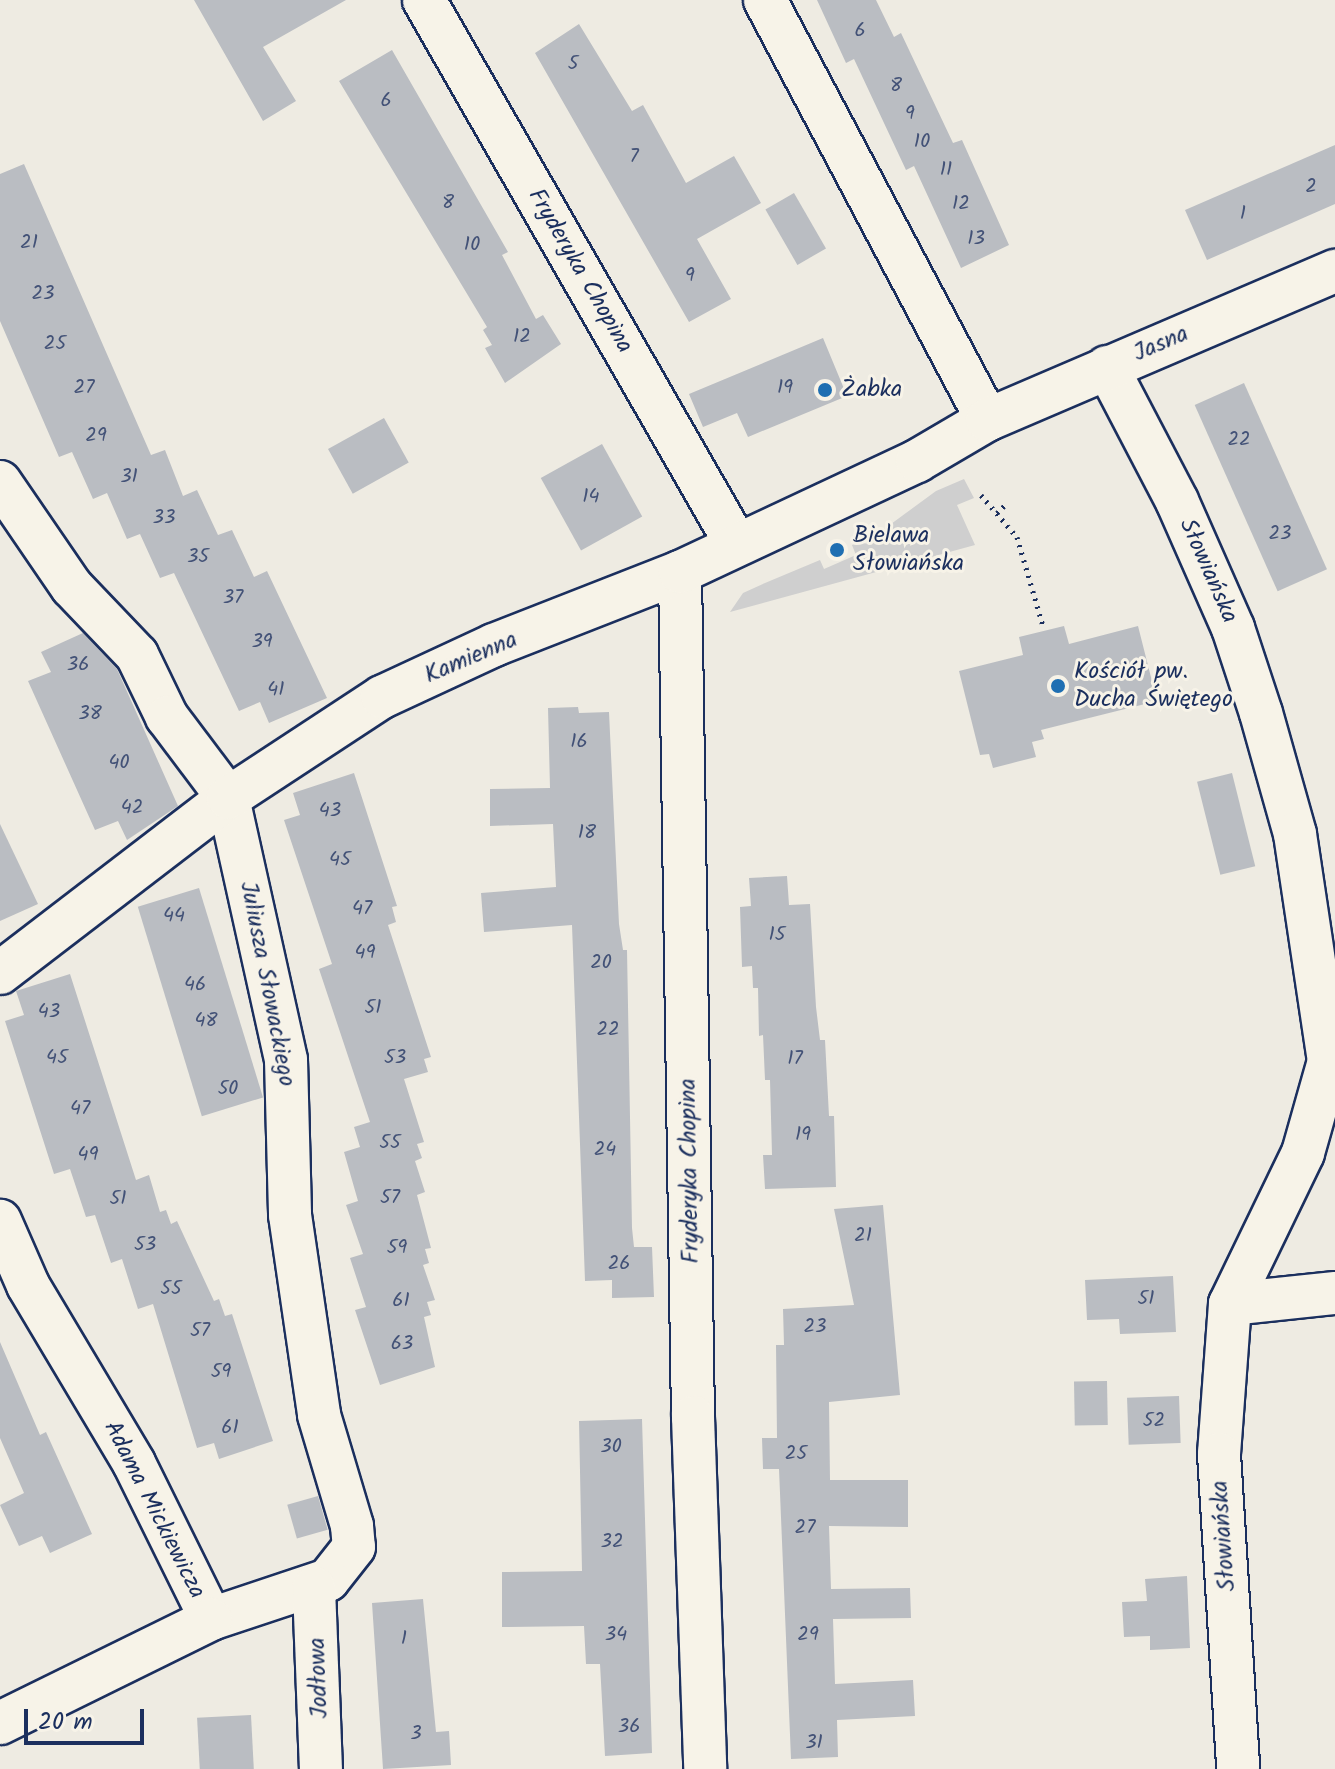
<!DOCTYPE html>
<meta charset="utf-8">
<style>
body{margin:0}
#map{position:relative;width:1335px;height:1769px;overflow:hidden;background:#eeebe2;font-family:Kalam,sans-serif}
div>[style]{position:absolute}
.green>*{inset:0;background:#cfcfcf}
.building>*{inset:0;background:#babdc2;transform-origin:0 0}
.path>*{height:5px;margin-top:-2.5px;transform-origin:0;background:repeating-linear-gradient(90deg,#1b2f5e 0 2px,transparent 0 8px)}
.roads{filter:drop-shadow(2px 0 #1b2f5e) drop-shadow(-2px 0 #1b2f5e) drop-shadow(0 2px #1b2f5e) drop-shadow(0 -2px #1b2f5e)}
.minor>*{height:42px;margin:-21px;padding:0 21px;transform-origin:21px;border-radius:21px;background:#f7f3e8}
.dots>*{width:22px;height:22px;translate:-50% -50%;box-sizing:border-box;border:4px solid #f7f3e8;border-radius:50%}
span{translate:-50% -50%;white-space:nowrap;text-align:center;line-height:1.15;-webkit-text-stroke:6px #f7f3e8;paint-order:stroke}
.number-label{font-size:20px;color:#435277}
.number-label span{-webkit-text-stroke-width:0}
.street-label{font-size:24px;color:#1b2f5e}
.poi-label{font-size:24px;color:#1b2f5e}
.left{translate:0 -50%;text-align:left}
.scale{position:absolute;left:24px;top:1709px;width:120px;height:36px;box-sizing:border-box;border:4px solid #1b2f5e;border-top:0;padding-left:10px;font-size:24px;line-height:28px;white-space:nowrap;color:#1b2f5e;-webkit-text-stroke:6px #f7f3e8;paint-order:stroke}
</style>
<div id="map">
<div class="green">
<i style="clip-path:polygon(964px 479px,974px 498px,957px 505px,975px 545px,730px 612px,743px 593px,765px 583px,820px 560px,824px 569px,856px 555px,852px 545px,876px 535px,936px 491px)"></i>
</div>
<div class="building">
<i style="clip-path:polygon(194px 0,346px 0,263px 47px,296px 101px,263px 121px)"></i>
<i style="clip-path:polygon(817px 0,876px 0,894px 37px,901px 33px,953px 143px,962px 140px,1009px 245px,961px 268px,914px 166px,906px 170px,854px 59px,846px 63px)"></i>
<i style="clip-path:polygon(579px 24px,632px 111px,643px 105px,686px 183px,734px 156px,761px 203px,697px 239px,731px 299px,689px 322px,535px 53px)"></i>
<i style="clip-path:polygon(392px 50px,508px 252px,502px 255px,536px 319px,543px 315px,561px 344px,505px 383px,485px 348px,492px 345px,483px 330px,487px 327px,339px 81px)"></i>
<i style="clip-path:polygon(1335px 145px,1335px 204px,1207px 260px,1185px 210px)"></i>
<i style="clip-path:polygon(24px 164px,151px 455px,165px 450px,183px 496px,197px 490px,218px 535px,232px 530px,254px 577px,267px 571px,327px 698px,269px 723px,260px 702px,239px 711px,174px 573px,160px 578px,140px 534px,127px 539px,107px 493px,93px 499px,72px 452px,59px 457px,0 321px,0 174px)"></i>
<i style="left:794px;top:193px;width:64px;height:33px;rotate:60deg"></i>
<i style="clip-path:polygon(823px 338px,847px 396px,748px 437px,737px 413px,703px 427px,689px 394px)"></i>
<i style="left:1244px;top:383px;width:204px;height:54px;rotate:66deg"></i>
<i style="left:384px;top:418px;width:51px;height:64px;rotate:61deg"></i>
<i style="left:602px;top:444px;width:83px;height:70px;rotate:61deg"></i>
<i style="clip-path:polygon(1064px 626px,1069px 644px,1138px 626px,1157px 701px,1041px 730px,1044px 739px,1032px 742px,1036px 757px,993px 768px,989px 754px,980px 755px,959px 671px,1023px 655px,1019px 637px)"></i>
<i style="clip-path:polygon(83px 633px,117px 669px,178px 806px,127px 840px,118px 821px,95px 830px,28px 681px,51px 672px,41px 652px)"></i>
<i style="clip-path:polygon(578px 707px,579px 713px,609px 712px,619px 924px,623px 950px,627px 950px,632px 1228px,634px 1247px,652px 1247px,654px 1297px,612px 1298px,612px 1280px,585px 1281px,572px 925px,484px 932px,481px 893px,556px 887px,553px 824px,490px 826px,490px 789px,550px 788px,548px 708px)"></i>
<i style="clip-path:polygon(354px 773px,397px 906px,392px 907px,396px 922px,388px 925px,431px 1057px,424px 1059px,428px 1072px,404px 1079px,424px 1142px,417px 1144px,422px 1158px,415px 1161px,425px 1192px,417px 1195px,431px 1248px,425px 1249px,429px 1263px,423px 1265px,435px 1300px,427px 1302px,431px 1315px,424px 1317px,435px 1367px,380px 1385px,355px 1310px,366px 1307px,350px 1258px,363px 1254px,346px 1205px,358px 1201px,344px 1152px,360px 1147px,354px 1127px,370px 1122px,319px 969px,332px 964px,284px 820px,300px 815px,293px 793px)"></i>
<i style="left:1232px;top:773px;width:96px;height:36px;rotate:76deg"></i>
<i style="clip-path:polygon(0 824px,38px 904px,0 921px)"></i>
<i style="clip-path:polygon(787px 876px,789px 905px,810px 904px,816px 1007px,820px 1040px,825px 1040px,829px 1116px,834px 1116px,836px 1187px,765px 1189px,763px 1155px,772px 1155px,770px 1080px,765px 1080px,763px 1035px,759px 1036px,758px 988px,753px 988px,752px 966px,742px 967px,740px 907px,751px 906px,749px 878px)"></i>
<i style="left:199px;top:888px;width:219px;height:64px;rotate:73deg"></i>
<i style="clip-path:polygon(70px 974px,136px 1180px,149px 1175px,160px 1212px,166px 1210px,171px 1224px,177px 1221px,214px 1301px,219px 1299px,225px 1316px,232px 1314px,273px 1441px,219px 1459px,214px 1443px,197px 1448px,153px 1304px,138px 1309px,122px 1259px,111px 1263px,95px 1215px,86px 1217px,70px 1169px,54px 1174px,5px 1021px,24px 1015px,16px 991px)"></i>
<i style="clip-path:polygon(883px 1205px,900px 1395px,829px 1402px,830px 1480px,908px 1480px,908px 1527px,829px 1526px,831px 1589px,910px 1588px,911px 1618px,833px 1619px,835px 1684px,913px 1680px,915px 1716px,837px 1720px,838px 1757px,791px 1759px,779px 1469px,763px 1469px,762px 1438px,777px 1438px,776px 1345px,784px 1345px,783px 1309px,854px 1305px,834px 1209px)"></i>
<i style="clip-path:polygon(1173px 1276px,1176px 1332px,1120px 1334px,1119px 1319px,1087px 1320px,1085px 1280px)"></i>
<i style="clip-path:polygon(0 1342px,40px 1435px,46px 1432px,92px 1534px,50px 1553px,42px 1536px,19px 1546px,0 1505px,24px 1493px,0 1438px)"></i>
<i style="left:1107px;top:1381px;width:44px;height:33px;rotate:89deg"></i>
<i style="left:1179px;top:1396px;width:47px;height:52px;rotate:88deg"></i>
<i style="clip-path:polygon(642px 1419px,652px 1753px,605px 1756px,600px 1664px,586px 1664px,584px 1626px,502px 1627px,502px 1572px,582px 1571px,579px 1421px)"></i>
<i style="left:318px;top:1496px;width:35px;height:32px;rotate:74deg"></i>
<i style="clip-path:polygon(1187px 1576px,1190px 1648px,1150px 1650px,1150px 1636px,1124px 1637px,1122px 1602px,1147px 1601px,1145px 1579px)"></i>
<i style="clip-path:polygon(423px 1599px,436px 1732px,449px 1731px,451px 1765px,383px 1769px,372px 1603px)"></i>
<i style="left:251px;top:1715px;width:54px;height:54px;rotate:87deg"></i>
</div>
<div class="path">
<i style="left:981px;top:495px;width:55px;rotate:49.4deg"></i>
<i style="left:1017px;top:537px;width:93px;rotate:73.7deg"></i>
<i style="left:997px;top:513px;width:14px;rotate:-45deg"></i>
</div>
<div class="roads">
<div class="minor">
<i style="left:424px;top:0;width:625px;rotate:60.15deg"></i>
<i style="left:765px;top:0;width:475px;rotate:62.1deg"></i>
<i style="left:1107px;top:367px;width:151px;rotate:62.4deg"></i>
<i style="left:1177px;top:501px;width:139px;rotate:66.2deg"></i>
<i style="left:1233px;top:628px;width:89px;rotate:71.8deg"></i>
<i style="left:1261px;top:713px;width:126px;rotate:74.3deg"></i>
<i style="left:1295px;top:834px;width:230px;rotate:81.5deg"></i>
<i style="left:1329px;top:1061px;width:96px;rotate:105.8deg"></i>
<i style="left:1303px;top:1153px;width:168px;rotate:115.8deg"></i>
<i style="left:1230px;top:1304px;width:150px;rotate:94.2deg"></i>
<i style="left:1219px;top:1454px;width:316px;rotate:86.5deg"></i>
<i style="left:0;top:482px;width:127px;rotate:55.6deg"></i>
<i style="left:72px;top:587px;width:94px;rotate:46.3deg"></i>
<i style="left:137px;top:655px;width:69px;rotate:64.2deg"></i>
<i style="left:167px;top:717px;width:101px;rotate:53deg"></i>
<i style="left:228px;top:798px;width:268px;rotate:77.5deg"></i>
<i style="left:286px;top:1060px;width:155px;rotate:88.5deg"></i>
<i style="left:290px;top:1215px;width:202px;rotate:81.7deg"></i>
<i style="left:319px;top:1415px;width:116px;rotate:73.4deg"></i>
<i style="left:352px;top:1526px;width:21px;rotate:85deg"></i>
<i style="left:354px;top:1547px;width:42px;rotate:128.2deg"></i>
<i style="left:328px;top:1580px;width:123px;rotate:161.6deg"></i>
<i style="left:211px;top:1619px;width:174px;rotate:-116.3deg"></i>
<i style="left:134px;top:1463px;width:207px;rotate:-120.8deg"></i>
<i style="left:28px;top:1285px;width:70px;rotate:-113.6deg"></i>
<i style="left:680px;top:572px;width:845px;rotate:89.12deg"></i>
<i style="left:693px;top:1417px;width:352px;rotate:88deg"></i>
<i style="left:0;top:973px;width:287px;rotate:-37.5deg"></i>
<i style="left:228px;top:798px;width:184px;rotate:-33.3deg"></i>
<i style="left:382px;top:697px;width:123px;rotate:-24.9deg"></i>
<i style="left:494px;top:645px;width:200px;rotate:-21.4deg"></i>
<i style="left:680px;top:572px;width:262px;rotate:-25.1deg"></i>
<i style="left:917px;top:461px;width:81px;rotate:-30.4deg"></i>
<i style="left:987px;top:420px;width:379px;rotate:-23.2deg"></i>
<i style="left:1230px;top:1304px;width:106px;rotate:-6deg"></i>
<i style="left:314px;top:1588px;width:181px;rotate:87.8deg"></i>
<i style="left:0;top:1723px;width:235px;rotate:-26.2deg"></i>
</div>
</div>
<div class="dots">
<i style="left:825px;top:390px;background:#1f6fb2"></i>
<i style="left:837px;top:550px;background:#1f6fb2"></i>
<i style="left:1058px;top:686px;background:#1f6fb2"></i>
</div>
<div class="number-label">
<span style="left:860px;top:31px">6</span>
<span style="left:573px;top:64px">5</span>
<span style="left:896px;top:86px">8</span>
<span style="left:386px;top:101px">6</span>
<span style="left:910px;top:114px">9</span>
<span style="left:922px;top:142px">10</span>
<span style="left:634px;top:157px">7</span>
<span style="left:946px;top:170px">11</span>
<span style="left:1311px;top:187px">2</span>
<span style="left:448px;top:203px">8</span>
<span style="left:961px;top:204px">12</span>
<span style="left:1243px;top:214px">1</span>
<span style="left:976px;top:239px">13</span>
<span style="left:29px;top:243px">21</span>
<span style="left:472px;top:245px">10</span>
<span style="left:690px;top:276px">9</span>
<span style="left:43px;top:294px">23</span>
<span style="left:522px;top:337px">12</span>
<span style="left:55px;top:344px">25</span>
<span style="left:84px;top:388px">27</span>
<span style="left:785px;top:388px">19</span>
<span style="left:96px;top:436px">29</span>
<span style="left:1239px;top:440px">22</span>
<span style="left:129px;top:477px">31</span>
<span style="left:591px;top:497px">14</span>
<span style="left:164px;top:518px">33</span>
<span style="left:1280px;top:534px">23</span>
<span style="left:198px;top:557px">35</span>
<span style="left:233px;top:598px">37</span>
<span style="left:262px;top:642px">39</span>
<span style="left:78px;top:665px">36</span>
<span style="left:276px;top:690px">41</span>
<span style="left:90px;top:714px">38</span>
<span style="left:579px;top:742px">16</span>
<span style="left:119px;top:763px">40</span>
<span style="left:132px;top:808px">42</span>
<span style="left:330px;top:811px">43</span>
<span style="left:587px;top:833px">18</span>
<span style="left:340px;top:860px">45</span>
<span style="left:362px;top:909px">47</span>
<span style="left:174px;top:916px">44</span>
<span style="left:777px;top:935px">15</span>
<span style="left:365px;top:953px">49</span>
<span style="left:601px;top:963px">20</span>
<span style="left:195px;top:985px">46</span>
<span style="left:373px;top:1008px">51</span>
<span style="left:49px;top:1012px">43</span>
<span style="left:206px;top:1021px">48</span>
<span style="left:608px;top:1030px">22</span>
<span style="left:57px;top:1058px">45</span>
<span style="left:395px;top:1058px">53</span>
<span style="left:795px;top:1059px">17</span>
<span style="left:228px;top:1089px">50</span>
<span style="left:80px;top:1109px">47</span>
<span style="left:803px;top:1135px">19</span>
<span style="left:390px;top:1143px">55</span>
<span style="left:605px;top:1150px">24</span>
<span style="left:88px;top:1155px">49</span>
<span style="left:390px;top:1198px">57</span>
<span style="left:118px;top:1199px">51</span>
<span style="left:863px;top:1236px">21</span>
<span style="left:145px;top:1245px">53</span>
<span style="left:397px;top:1248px">59</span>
<span style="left:619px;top:1264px">26</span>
<span style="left:171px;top:1289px">55</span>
<span style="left:1146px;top:1299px">51</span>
<span style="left:401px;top:1301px">61</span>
<span style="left:815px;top:1327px">23</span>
<span style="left:200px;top:1331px">57</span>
<span style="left:402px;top:1344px">63</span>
<span style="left:221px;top:1372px">59</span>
<span style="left:1154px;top:1421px">52</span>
<span style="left:230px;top:1428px">61</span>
<span style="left:611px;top:1447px">30</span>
<span style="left:796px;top:1454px">25</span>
<span style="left:805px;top:1528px">27</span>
<span style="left:612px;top:1542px">32</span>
<span style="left:616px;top:1635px">34</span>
<span style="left:808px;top:1635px">29</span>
<span style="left:404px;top:1639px">1</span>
<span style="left:629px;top:1727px">36</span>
<span style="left:416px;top:1734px">3</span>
<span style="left:814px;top:1743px">31</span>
</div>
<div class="street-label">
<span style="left:580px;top:271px;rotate:60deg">Fryderyka Chopina</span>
<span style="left:1161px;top:344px;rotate:-23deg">Jasna</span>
<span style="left:1208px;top:571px;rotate:66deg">Słowiańska</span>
<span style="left:471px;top:658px;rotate:-23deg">Kamienna</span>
<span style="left:267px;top:984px;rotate:79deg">Juliusza Słowackiego</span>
<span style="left:690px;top:1171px;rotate:-91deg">Fryderyka Chopina</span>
<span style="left:154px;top:1510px;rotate:63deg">Adama Mickiewicza</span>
<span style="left:1224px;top:1536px;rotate:-94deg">Słowiańska</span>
<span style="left:319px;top:1678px;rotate:-92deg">Jodłowa</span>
</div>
<div class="poi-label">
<span class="left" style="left:841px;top:390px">Żabka</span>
<span class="left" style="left:853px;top:550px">Bielawa<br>Słowiańska</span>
<span class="left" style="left:1074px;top:686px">Kościół pw.<br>Ducha Świętego</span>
</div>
<div class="scale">20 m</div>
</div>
